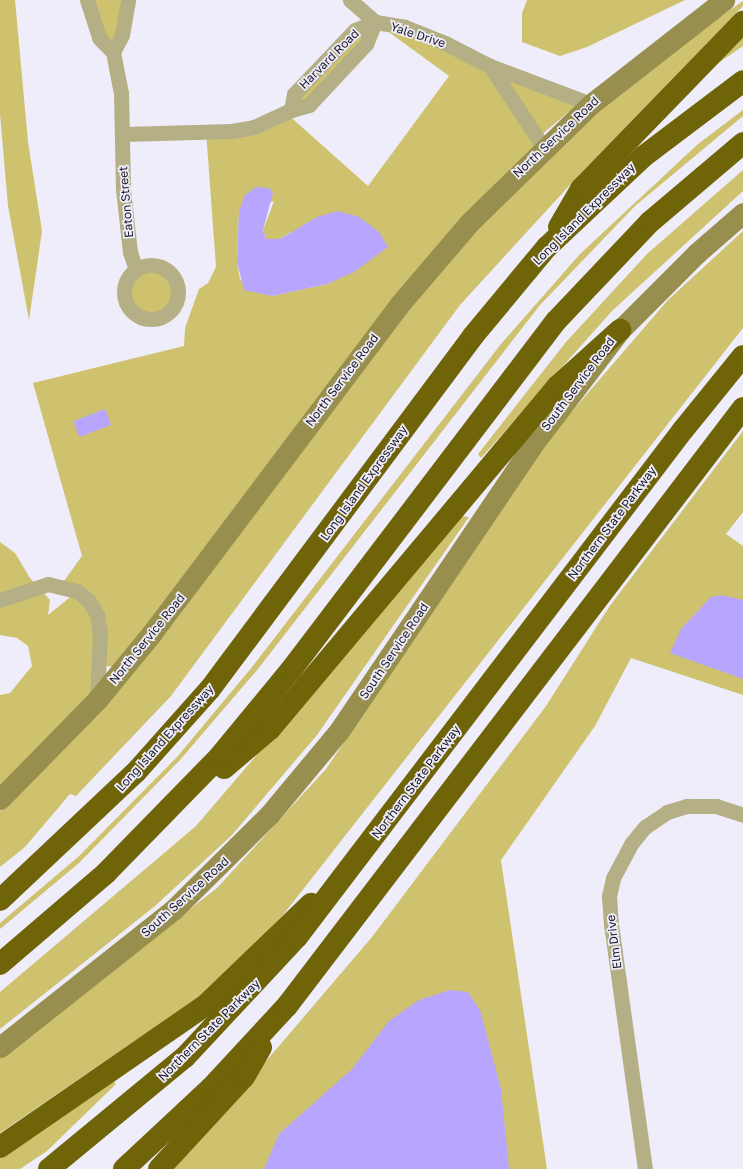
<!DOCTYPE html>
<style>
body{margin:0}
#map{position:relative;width:743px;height:1169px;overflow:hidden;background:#efedfa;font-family:"Golos Text",sans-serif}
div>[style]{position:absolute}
.green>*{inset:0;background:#cec26e}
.round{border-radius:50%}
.water>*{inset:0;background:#b7a5fe;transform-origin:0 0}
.minor>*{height:15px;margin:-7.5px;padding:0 7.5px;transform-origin:7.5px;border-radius:7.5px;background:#b5af85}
.minor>.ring{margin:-7.5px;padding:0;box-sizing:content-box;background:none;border:15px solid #b5af85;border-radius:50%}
.secondary>*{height:21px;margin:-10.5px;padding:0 10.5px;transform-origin:10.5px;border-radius:10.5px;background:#988f4f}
.motorway>*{height:22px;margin:-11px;padding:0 11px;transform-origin:11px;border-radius:11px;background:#706408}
span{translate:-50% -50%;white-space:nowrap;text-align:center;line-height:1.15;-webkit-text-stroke:3.5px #efedfa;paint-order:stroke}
.street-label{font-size:12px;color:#1b1924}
</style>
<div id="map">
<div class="green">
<i style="clip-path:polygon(0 0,15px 0,28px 142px,42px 231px,29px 320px,8px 206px,0 114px)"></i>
<i style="clip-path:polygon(87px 0,128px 0,113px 52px)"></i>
<i style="clip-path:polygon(527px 0,685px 0,587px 47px,560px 56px,522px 42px,522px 13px)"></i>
<i style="clip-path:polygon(743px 1px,743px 6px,579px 175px,460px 305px,171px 696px,76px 796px,70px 794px,25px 847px,0 867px,0 811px,90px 721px,172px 625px,425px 285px,531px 171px,639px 74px)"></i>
<i style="clip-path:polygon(evenodd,375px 22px,309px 105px,291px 110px,294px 94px,375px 22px,490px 66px,544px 148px,508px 181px,114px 667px,106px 666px,97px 700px,0 799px,0 695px,10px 693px,32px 666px,28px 646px,17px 638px,0 635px,0 542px,15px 553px,30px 578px,50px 600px,48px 615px,73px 595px,61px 585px,82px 556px,33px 383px,184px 346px,185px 328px,199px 289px,208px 283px,216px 267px,206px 131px,286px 113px,368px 186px,449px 76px,375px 22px,274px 201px,263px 230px,266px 239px,280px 239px,291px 232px,366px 263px,327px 284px,272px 296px,240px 279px,237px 262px,239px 211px,274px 201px)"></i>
<i style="clip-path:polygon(743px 29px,743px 46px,714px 66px)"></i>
<i style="clip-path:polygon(500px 75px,577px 105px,541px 135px)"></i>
<i style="clip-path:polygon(743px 110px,743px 116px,635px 206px,540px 305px,258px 669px,180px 760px,79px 863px,0 929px,0 923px,78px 857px,177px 757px,252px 667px,501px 344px,580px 254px,698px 144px)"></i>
<i style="clip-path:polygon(743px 170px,743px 191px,612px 311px,481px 458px,478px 454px,566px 342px,647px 254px)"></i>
<i style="clip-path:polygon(743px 231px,743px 328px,283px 915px,219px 983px,0 1133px,0 1057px,217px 888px,326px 769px,550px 437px,668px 300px)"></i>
<i class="round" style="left:124px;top:265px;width:54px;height:54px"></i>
<i style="clip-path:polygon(743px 431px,743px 512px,726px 534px,743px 546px,743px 695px,631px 658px,595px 726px,501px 860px,547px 1169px,167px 1169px,221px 1114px,372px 937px,546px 706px,609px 607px)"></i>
<i style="clip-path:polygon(461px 516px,469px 517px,317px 735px,232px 835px,155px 906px,0 1029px,0 992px,196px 826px)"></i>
<i style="clip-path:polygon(113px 1080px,116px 1084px,47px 1151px,20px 1169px,0 1169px,0 1156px)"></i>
</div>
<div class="water">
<i style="clip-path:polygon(256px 187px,269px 188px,273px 193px,263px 230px,266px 239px,280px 239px,317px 217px,338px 211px,359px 217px,379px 232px,388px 247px,354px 272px,327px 284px,272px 296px,244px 290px,237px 262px,239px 211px,245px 195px)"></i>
<i style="left:105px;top:409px;width:17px;height:34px;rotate:69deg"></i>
<i style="clip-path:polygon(721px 595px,743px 600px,743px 679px,670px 653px,681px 629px,711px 597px)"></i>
<i style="clip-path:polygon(450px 990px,468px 992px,480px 1010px,501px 1089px,509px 1169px,264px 1169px,279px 1134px,352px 1069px,389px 1021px,419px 1000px)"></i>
</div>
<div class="minor">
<i style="left:87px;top:0;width:40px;rotate:72deg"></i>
<i style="left:99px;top:38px;width:20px;rotate:45deg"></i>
<i style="left:113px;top:52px;width:42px;rotate:79deg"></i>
<i style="left:121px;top:93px;width:96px;rotate:88.8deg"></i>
<i style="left:123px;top:189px;width:63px;rotate:83.7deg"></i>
<i style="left:130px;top:252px;width:18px;rotate:71deg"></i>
<i style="left:350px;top:0;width:33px;rotate:41deg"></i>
<i style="left:375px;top:22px;width:30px;rotate:9deg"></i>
<i style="left:405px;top:27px;width:43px;rotate:21.8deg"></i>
<i style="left:445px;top:43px;width:51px;rotate:27.1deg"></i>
<i style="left:490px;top:66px;width:108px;rotate:20.6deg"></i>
<i style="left:375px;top:22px;width:24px;rotate:112deg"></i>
<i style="left:366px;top:44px;width:83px;rotate:133.1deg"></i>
<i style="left:309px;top:105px;width:19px;rotate:164deg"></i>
<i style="left:291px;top:110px;width:16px;rotate:-79deg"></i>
<i style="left:294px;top:94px;width:88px;rotate:-46.4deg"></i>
<i style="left:355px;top:30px;width:22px;rotate:-22deg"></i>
<i style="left:113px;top:52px;width:19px;rotate:-62deg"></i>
<i style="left:122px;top:35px;width:36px;rotate:-80deg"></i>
<i style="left:490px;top:66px;width:98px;rotate:56.6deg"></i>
<i style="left:123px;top:134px;width:109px;rotate:-1.6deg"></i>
<i style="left:232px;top:131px;width:22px;rotate:-10deg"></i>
<i style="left:254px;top:127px;width:41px;rotate:-24.7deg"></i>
<i class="ring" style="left:124px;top:265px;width:39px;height:39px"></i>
<i style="left:0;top:600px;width:51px;rotate:-18.4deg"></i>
<i style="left:48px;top:584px;width:30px;rotate:14deg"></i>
<i style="left:77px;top:591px;width:16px;rotate:40deg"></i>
<i style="left:89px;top:601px;width:16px;rotate:60deg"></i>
<i style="left:97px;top:615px;width:18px;rotate:81deg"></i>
<i style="left:100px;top:633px;width:67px;rotate:92.6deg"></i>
<i style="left:645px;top:1169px;width:246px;rotate:-97.9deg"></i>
<i style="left:611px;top:925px;width:29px;rotate:-94deg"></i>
<i style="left:609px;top:896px;width:18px;rotate:-77deg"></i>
<i style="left:613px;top:878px;width:38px;rotate:-62deg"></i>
<i style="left:631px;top:844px;width:22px;rotate:-51deg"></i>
<i style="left:645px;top:827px;width:27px;rotate:-34deg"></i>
<i style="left:667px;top:812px;width:21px;rotate:-17deg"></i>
<i style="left:687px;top:806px;width:29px"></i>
<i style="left:716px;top:806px;width:28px;rotate:18deg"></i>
</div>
<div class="secondary">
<i style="left:0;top:799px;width:139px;rotate:-45.6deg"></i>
<i style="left:97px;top:700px;width:87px;rotate:-50.6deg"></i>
<i style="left:152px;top:633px;width:411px;rotate:-53deg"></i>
<i style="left:399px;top:305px;width:109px;rotate:-49.5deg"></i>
<i style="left:470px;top:222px;width:169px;rotate:-44.3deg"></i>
<i style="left:591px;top:104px;width:169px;rotate:-38deg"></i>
<i style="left:0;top:1047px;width:221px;rotate:-38.4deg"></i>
<i style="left:173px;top:910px;width:135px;rotate:-44.7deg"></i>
<i style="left:269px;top:815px;width:109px;rotate:-50.2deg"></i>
<i style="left:339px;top:731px;width:353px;rotate:-55.9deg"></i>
<i style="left:537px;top:439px;width:137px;rotate:-52.7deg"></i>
<i style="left:620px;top:330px;width:109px;rotate:-45deg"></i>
<i style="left:697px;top:253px;width:61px;rotate:-41deg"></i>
</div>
<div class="motorway">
<i style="left:559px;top:227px;width:44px;rotate:-59.9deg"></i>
<i style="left:581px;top:189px;width:233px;rotate:-45.9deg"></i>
<i style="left:224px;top:768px;width:60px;rotate:-40.3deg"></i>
<i style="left:270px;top:729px;width:448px;rotate:-50deg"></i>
<i style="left:558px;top:386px;width:84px;rotate:-42.1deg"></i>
<i style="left:0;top:900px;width:187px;rotate:-43.3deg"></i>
<i style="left:136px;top:772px;width:111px;rotate:-48.3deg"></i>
<i style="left:210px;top:689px;width:440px;rotate:-53.3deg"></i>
<i style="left:473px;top:336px;width:116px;rotate:-50.3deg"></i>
<i style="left:547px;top:247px;width:133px;rotate:-43.2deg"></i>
<i style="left:644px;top:156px;width:124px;rotate:-37.1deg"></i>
<i style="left:0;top:964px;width:140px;rotate:-40.6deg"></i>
<i style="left:106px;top:873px;width:163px;rotate:-45.7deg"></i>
<i style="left:220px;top:756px;width:112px;rotate:-50.5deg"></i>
<i style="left:291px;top:670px;width:438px;rotate:-52.8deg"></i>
<i style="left:556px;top:321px;width:137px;rotate:-46.5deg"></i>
<i style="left:650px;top:222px;width:122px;rotate:-40.3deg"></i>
<i style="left:0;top:1147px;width:250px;rotate:-34.6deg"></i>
<i style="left:206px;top:1005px;width:146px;rotate:-43.9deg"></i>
<i style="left:49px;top:1169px;width:176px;rotate:-39.5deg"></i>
<i style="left:185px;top:1057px;width:164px;rotate:-47deg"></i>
<i style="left:297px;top:937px;width:637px;rotate:-52.72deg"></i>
<i style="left:683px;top:430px;width:95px;rotate:-51deg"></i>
<i style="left:124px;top:1169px;width:119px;rotate:-43deg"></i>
<i style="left:211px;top:1088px;width:112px;rotate:-47.2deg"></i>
<i style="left:287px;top:1006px;width:752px;rotate:-52.67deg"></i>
<i style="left:159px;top:1169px;width:125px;rotate:-47.3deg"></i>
<i style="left:244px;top:1077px;width:34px;rotate:-60deg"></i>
</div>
<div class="street-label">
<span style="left:418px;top:35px;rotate:18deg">Yale Drive</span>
<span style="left:329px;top:59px;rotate:-45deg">Harvard Road</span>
<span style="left:556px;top:137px;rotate:-43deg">North Service Road</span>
<span style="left:126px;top:202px;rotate:-95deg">Eaton Street</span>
<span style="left:584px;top:214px;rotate:-45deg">Long Island Expressway</span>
<span style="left:342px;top:380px;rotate:-53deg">North Service Road</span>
<span style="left:578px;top:384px;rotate:-53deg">South Service Road</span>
<span style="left:364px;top:483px;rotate:-54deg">Long Island Expressway</span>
<span style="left:612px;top:523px;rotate:-53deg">Northern State Parkway</span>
<span style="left:147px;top:639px;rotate:-51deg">North Service Road</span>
<span style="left:394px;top:651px;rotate:-56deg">South Service Road</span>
<span style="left:165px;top:738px;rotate:-48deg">Long Island Expressway</span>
<span style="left:416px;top:782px;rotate:-53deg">Northern State Parkway</span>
<span style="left:185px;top:897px;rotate:-42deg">South Service Road</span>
<span style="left:614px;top:942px;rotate:-97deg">Elm Drive</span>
<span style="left:209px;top:1030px;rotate:-45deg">Northern State Parkway</span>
</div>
</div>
